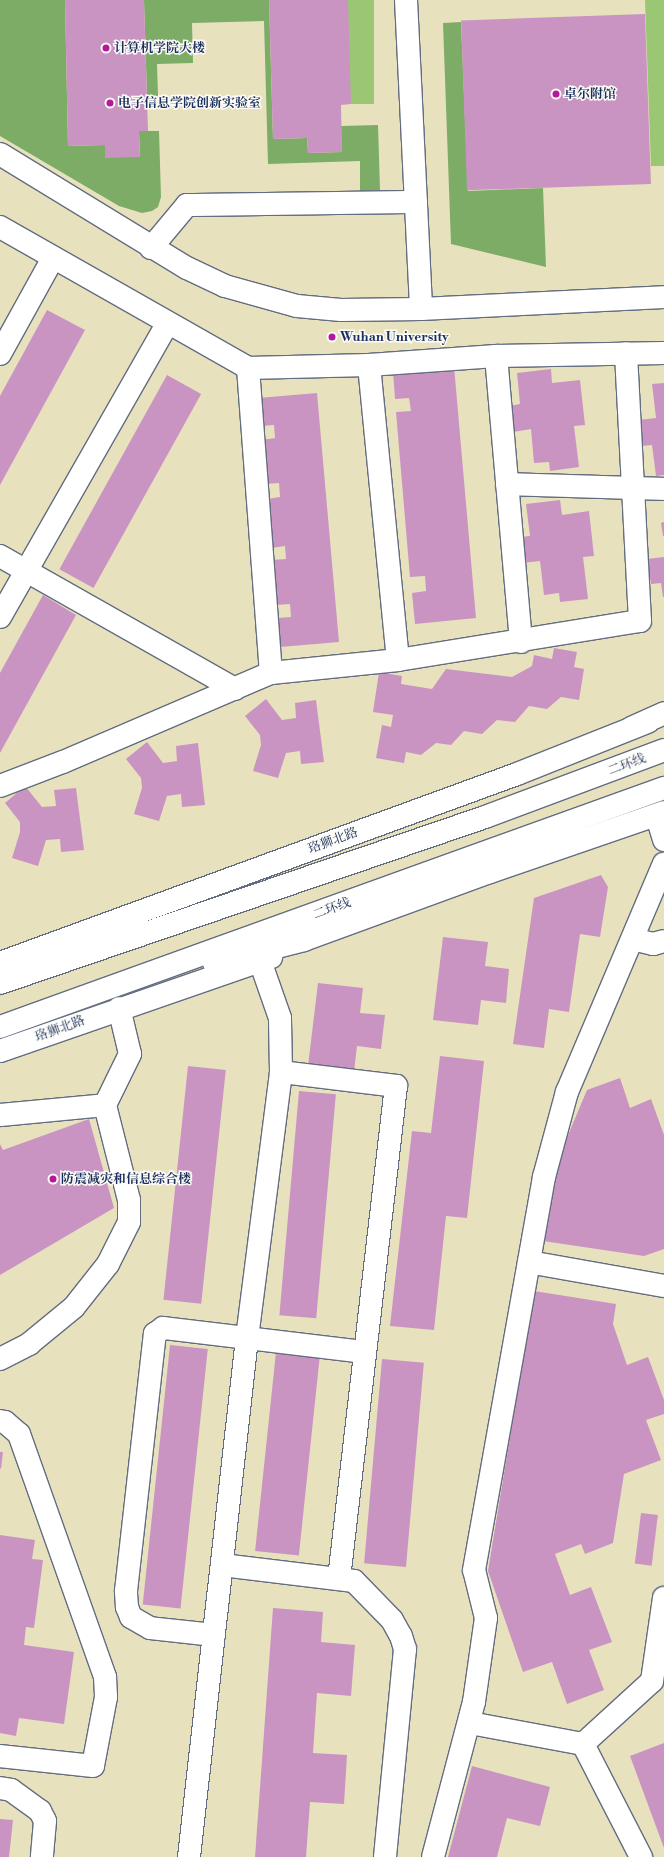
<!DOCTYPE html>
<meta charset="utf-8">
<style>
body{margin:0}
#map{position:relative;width:664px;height:1857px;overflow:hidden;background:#e8e1be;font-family:"Libre Bodoni","Noto Serif SC",serif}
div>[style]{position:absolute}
.green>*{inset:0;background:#9bc775;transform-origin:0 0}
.forest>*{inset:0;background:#7cac66}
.building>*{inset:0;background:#c994c2;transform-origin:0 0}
.roads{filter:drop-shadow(1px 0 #636d80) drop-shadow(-1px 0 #636d80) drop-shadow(0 1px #636d80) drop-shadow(0 -1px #636d80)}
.minor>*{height:22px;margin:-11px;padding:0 11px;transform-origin:11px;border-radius:11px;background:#fff}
.major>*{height:22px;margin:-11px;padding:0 11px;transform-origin:11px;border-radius:11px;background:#fff}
.highway>*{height:22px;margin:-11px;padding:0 11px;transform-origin:11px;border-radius:11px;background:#fff}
.dots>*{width:11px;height:11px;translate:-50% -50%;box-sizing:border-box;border:2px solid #fdfcf7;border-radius:50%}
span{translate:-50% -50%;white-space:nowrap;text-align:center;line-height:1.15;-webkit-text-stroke:3px #fdfcf7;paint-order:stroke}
.poi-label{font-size:13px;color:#1b2f5e;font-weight:700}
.left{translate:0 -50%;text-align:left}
.street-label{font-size:13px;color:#1b2f5e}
</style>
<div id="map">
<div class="green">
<i style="left:348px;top:0;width:26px;height:104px"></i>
<i style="clip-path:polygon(645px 0,664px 0,664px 166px,651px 166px)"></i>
</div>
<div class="forest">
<i style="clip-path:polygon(0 0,65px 0,68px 146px,105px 145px,140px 156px,139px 131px,159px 131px,161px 197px,158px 207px,152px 211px,142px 213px,119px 206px,0 136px)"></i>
<i style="clip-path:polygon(144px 0,269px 0,273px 139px,307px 138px,308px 153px,342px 152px,341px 126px,378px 125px,380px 190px,360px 191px,360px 161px,268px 164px,264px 21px,192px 23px,193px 63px,157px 64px,158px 96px,147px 96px)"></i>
<i style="clip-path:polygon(461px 22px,468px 191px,543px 188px,546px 267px,451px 244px,443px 23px)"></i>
</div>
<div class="building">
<i style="clip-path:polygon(65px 0,144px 0,148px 131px,139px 131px,140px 157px,105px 158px,105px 145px,68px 146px)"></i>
<i style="clip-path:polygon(269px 0,348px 0,351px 104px,341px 105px,342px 152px,308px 153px,307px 138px,273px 139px)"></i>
<i style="left:645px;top:14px;width:170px;height:184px;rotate:88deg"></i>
<i style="clip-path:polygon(47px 310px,85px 330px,0 485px,0 396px)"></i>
<i style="clip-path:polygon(454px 366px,476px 618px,415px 624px,412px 593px,426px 591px,425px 576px,410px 577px,396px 412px,411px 411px,409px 398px,395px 399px,393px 371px)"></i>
<i style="clip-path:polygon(551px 369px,552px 383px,580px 380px,585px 425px,574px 426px,579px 467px,550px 471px,549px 462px,534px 463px,531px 429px,513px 432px,510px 406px,520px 404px,517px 373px)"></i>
<i style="left:167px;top:375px;width:39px;height:222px;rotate:29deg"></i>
<i style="clip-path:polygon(664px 383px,664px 475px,656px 476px,652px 445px,642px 446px,639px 420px,656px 418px,652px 384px)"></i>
<i style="clip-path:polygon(317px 393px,339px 642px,280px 647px,277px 618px,291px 617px,290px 604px,276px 605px,272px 560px,286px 559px,285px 546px,271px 548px,267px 499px,280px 497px,279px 483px,266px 484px,262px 440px,275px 438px,274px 425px,260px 426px,258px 398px)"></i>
<i style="clip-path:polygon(560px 500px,562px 515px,589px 511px,594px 556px,583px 557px,588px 599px,560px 602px,559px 593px,544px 595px,540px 561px,522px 563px,519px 537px,530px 536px,526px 504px)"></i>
<i style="clip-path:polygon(664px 522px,664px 536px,663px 536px,661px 523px)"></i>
<i style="clip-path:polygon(664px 557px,664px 597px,663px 597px,661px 583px,651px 584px,647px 559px)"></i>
<i style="clip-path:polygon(43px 595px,76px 615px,0 753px,0 673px)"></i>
<i style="clip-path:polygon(554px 648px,577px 652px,574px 667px,584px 669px,579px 700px,561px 697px,547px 709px,529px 706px,515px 722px,497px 720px,482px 734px,464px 731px,451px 745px,436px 743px,421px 755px,406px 752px,404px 763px,376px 758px,382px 725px,391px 727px,393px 715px,373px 712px,379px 672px,402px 676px,401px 684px,432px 689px,446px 669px,512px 677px,532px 666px,534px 655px,552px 659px)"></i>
<i style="clip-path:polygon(266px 699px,282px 720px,296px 718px,295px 703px,316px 700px,324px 762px,301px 764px,300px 751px,286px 753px,278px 778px,253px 771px,261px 745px,260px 735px,245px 716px)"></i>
<i style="clip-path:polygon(147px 742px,163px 763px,177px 761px,176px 746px,198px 743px,205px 805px,182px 807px,181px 794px,167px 796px,159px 821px,134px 814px,142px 788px,141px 778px,126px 759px)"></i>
<i style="clip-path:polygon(25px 786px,42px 807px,56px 806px,54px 790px,76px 788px,84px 850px,61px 852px,60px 839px,46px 840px,38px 866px,12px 858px,20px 832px,20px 822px,5px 803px)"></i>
<i style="clip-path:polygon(601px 875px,608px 887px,600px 937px,580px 934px,569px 1012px,549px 1009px,544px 1048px,513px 1044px,534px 898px)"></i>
<i style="clip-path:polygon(443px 937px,488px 942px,485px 966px,509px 969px,506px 1003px,481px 1000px,478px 1025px,433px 1020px)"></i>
<i style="clip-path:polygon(318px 983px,363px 988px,360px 1013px,385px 1015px,381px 1049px,357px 1046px,354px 1072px,308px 1066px)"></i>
<i style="clip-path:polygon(440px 1056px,484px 1061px,467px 1218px,446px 1216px,434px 1330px,390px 1326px,412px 1131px,431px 1133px)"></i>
<i style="left:188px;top:1066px;width:38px;height:235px;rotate:6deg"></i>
<i style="clip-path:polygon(620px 1078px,630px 1108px,651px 1099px,664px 1135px,664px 1249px,644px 1256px,543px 1241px,555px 1166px,587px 1090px)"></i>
<i style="left:299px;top:1091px;width:37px;height:225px;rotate:5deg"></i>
<i style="clip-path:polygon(89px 1119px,114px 1208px,0 1275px,0 1144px,3px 1150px)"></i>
<i style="clip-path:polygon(534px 1291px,616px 1304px,613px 1324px,627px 1365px,648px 1357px,664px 1400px,664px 1414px,646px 1420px,661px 1460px,624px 1474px,613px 1543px,585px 1554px,581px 1544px,555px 1554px,570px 1595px,591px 1587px,612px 1642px,589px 1650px,604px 1690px,567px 1704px,552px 1662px,523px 1672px,488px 1571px)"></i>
<i style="left:170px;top:1345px;width:38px;height:261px;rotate:6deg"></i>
<i style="left:276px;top:1352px;width:44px;height:200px;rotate:6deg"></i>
<i style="left:382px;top:1359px;width:42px;height:205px;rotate:5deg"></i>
<i style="clip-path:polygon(0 1452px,3px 1452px,1px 1469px,0 1468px)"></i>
<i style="left:641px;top:1513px;width:17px;height:51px;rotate:7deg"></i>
<i style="clip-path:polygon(0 1535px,35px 1540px,32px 1559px,43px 1560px,34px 1628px,26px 1627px,24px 1645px,74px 1652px,64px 1724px,19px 1718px,16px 1736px,0 1733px)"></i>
<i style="clip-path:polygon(273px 1608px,323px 1612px,321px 1642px,355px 1645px,351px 1696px,317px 1693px,313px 1753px,347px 1755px,344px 1804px,310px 1802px,306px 1857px,255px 1857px)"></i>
<i style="clip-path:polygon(664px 1743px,664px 1848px,630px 1756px)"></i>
<i style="clip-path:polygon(472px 1766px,550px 1787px,540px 1826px,507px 1818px,497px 1857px,448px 1857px)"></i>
<i style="clip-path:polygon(0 1819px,13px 1820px,9px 1857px,0 1857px)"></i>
</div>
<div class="roads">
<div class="minor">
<i style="left:406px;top:0;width:309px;rotate:87.2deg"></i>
<i style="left:0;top:154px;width:219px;rotate:31.4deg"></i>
<i style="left:187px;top:268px;width:42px;rotate:25.3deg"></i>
<i style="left:225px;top:286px;width:75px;rotate:15.5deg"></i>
<i style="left:297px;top:306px;width:44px;rotate:5.2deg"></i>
<i style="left:341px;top:310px;width:80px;rotate:-0.7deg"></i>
<i style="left:421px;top:309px;width:243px;rotate:-2.8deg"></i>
<i style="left:0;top:227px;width:285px;rotate:29.6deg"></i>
<i style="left:248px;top:368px;width:121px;rotate:-1.4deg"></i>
<i style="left:369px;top:365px;width:127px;rotate:-4.1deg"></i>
<i style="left:496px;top:356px;width:168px;rotate:-1deg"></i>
<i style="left:151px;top:248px;width:56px;rotate:-50.1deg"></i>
<i style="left:187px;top:205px;width:229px;rotate:-0.8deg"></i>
<i style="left:0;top:354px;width:110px;rotate:-61.1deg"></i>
<i style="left:496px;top:356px;width:287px;rotate:85deg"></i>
<i style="left:369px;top:365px;width:296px;rotate:84.4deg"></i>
<i style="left:248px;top:368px;width:306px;rotate:85.7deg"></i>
<i style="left:507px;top:484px;width:157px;rotate:1.8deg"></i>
<i style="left:0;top:556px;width:270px;rotate:29.5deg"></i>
<i style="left:0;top:617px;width:337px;rotate:-60.3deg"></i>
<i style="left:0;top:786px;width:67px;rotate:-20.9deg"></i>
<i style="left:63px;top:762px;width:226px;rotate:-23.2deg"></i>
<i style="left:271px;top:673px;width:128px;rotate:-5.8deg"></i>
<i style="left:398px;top:660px;width:245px;rotate:-9.2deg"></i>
<i style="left:640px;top:621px;width:268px;rotate:-93deg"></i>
<i style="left:658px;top:820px;width:21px;rotate:73deg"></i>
<i style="left:633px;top:939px;width:21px;rotate:14deg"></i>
<i style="left:653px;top:944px;width:11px;rotate:-15deg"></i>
<i style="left:281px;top:1072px;width:116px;rotate:6.9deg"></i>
<i style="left:396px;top:1086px;width:495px;rotate:96.6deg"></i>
<i style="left:0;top:1115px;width:105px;rotate:-5.4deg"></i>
<i style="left:529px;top:1262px;width:137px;rotate:10.1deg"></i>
<i style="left:0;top:1359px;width:33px;rotate:-27deg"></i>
<i style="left:29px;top:1344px;width:58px;rotate:-39.4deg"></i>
<i style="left:74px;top:1307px;width:55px;rotate:-51.7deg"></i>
<i style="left:108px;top:1264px;width:47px;rotate:-63.4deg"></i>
<i style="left:129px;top:1222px;width:22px;rotate:-90deg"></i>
<i style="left:129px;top:1200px;width:98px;rotate:-104.2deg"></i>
<i style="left:105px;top:1105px;width:57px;rotate:-63.9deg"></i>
<i style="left:130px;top:1054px;width:47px;rotate:-103.4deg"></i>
<i style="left:0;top:1421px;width:5px;rotate:11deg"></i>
<i style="left:5px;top:1422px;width:18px;rotate:41deg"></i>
<i style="left:19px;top:1434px;width:258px;rotate:70.5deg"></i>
<i style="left:105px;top:1677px;width:20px;rotate:87deg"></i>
<i style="left:106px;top:1697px;width:70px;rotate:100.7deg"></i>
<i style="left:93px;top:1766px;width:94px;rotate:-173.9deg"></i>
<i style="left:222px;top:1565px;width:133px;rotate:6.9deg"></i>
<i style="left:354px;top:1581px;width:54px;rotate:45.7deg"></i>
<i style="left:392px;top:1620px;width:18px;rotate:61deg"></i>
<i style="left:401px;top:1636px;width:14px;rotate:73deg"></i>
<i style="left:405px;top:1649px;width:209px;rotate:95.5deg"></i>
<i style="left:214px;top:1635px;width:64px;rotate:-173.8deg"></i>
<i style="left:150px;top:1628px;width:22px;rotate:-150deg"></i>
<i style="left:131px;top:1617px;width:11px;rotate:-112deg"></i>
<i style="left:127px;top:1607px;width:16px;rotate:-94deg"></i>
<i style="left:126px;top:1591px;width:259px;rotate:-83.6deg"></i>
<i style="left:155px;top:1334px;width:10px;rotate:-37deg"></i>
<i style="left:163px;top:1328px;width:203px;rotate:6.8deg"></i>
<i style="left:470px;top:1723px;width:115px;rotate:10.5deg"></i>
<i style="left:583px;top:1744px;width:93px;rotate:-42.4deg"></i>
<i style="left:652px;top:1681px;width:84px;rotate:-81.8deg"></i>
<i style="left:583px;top:1744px;width:127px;rotate:62.8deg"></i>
<i style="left:0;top:1788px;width:11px;rotate:10deg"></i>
<i style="left:11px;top:1790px;width:36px;rotate:36deg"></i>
<i style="left:40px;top:1811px;width:11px;rotate:63deg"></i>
<i style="left:45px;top:1821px;width:36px;rotate:95deg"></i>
<i style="left:189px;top:1857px;width:522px;rotate:-83.62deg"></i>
<i style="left:247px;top:1338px;width:268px;rotate:-82.7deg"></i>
<i style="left:281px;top:1072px;width:54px;rotate:-91.1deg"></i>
<i style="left:280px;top:1018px;width:60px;rotate:-109.3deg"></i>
<i style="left:433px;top:1857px;width:160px;rotate:-75.2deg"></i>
<i style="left:474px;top:1702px;width:85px;rotate:-81.9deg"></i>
<i style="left:486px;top:1618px;width:49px;rotate:-104deg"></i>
<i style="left:474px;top:1570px;width:399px;rotate:-79.9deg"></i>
<i style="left:544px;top:1177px;width:88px;rotate:-74.9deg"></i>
<i style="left:567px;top:1092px;width:248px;rotate:-67deg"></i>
</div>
<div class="major">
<i style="left:0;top:963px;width:550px;rotate:-20.08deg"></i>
<i style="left:517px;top:774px;width:141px;rotate:-21.7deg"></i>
<i style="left:0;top:1051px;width:287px;rotate:-19.1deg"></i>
</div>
<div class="highway">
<i style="left:631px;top:728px;width:36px;rotate:-24deg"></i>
<i style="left:214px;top:963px;width:93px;rotate:-14.3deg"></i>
<i style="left:304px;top:940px;width:198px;rotate:-20.1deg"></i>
<i style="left:490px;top:872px;width:184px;rotate:-19deg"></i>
<i style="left:0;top:983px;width:513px;rotate:-18.89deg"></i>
<i style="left:485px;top:817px;width:191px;rotate:-20.5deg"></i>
<i style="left:0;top:1027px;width:706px;rotate:-19.8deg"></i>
</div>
</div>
<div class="dots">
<i style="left:106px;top:48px;background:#b5179e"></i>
<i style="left:556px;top:94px;background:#b5179e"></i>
<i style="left:110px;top:103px;background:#b5179e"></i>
<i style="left:332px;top:337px;background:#b5179e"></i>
<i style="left:53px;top:1179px;background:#b5179e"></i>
</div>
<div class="poi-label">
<span class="left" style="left:114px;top:48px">计算机学院大楼</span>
<span class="left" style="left:564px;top:94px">卓尔附馆</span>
<span class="left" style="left:118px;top:103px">电子信息学院创新实验室</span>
<span class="left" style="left:340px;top:337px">Wuhan University</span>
<span class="left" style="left:61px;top:1179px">防震减灾和信息综合楼</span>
</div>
<div class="street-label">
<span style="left:627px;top:765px;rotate:-21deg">二环线</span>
<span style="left:333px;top:841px;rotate:-20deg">珞狮北路</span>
<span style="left:332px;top:909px;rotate:-20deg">二环线</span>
<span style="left:60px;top:1029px;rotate:-20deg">珞狮北路</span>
</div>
</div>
